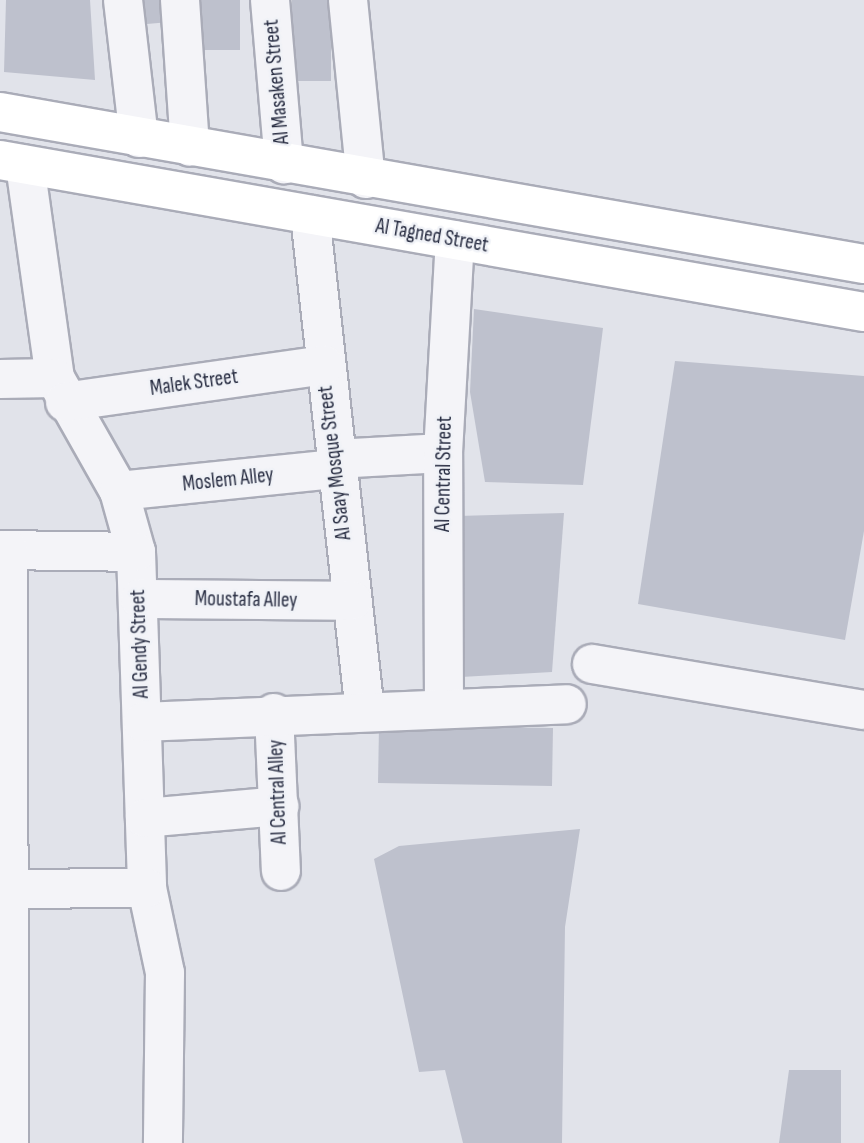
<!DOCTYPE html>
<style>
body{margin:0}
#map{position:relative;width:864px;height:1143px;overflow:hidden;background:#e1e3ea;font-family:"Sofia Sans Condensed",sans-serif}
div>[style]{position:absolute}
.building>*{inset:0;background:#bec1cd;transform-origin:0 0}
.roads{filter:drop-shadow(2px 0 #aaacb8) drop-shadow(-2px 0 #aaacb8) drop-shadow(0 2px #aaacb8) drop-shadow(0 -2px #aaacb8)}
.minor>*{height:38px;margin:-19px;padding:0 19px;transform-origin:19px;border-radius:19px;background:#f4f4f8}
.highway>*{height:38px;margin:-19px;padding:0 19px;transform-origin:19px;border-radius:19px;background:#fff}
span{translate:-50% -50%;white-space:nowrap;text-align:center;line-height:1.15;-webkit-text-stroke:5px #f0f2f7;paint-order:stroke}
.street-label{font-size:21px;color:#282d42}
</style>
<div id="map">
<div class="building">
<i style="clip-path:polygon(6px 0,90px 0,95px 80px,4px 72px)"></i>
<i style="clip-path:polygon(132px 0,167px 0,170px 22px,135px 25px)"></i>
<i style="left:192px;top:0;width:48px;height:50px"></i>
<i style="left:292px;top:0;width:39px;height:81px"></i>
<i style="clip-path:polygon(474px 309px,603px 328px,583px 485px,485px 482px,470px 392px)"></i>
<i style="clip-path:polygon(675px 361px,864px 376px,864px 531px,845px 640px,638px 604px)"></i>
<i style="clip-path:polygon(564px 513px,552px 672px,461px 677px,458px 516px)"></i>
<i style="left:553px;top:728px;width:58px;height:174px;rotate:91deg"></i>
<i style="clip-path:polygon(580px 829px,565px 927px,562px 1143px,463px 1143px,445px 1070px,419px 1072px,374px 859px,399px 846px)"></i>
<i style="clip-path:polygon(789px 1070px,841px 1070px,841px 1143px,779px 1143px)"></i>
</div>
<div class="roads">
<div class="minor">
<i style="left:123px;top:0;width:139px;rotate:83.4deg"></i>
<i style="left:180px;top:0;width:147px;rotate:86.1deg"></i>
<i style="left:270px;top:0;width:165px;rotate:85.1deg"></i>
<i style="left:348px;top:0;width:180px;rotate:84.3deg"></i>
<i style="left:25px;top:165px;width:215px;rotate:82deg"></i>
<i style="left:55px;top:378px;width:130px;rotate:60.5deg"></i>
<i style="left:119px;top:491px;width:63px;rotate:74.4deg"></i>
<i style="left:136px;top:552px;width:336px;rotate:88.1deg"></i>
<i style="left:147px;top:888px;width:87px;rotate:78deg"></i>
<i style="left:165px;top:973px;width:170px;rotate:90.7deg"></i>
<i style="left:310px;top:215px;width:500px;rotate:83.69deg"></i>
<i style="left:0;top:379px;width:55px;rotate:-1deg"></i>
<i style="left:65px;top:402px;width:262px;rotate:-8.1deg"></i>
<i style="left:335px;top:459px;width:108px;rotate:-3.2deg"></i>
<i style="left:119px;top:491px;width:218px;rotate:-5.8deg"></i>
<i style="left:0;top:550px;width:136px;rotate:0.8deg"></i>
<i style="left:8px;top:550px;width:593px;rotate:89.9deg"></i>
<i style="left:140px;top:599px;width:212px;rotate:0.5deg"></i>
<i style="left:592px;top:664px;width:276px;rotate:9.6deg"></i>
<i style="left:444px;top:708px;width:255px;rotate:-90.2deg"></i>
<i style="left:443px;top:453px;width:213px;rotate:-86.8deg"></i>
<i style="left:274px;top:713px;width:158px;rotate:87.5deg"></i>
<i style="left:143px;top:722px;width:424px;rotate:-2.4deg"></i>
<i style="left:145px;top:818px;width:135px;rotate:-5.1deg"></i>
<i style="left:0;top:889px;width:147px;rotate:-0.4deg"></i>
</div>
<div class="highway">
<i style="left:0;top:112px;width:877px;rotate:9.98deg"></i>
<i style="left:0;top:160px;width:877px;rotate:9.98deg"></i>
</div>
</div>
<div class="street-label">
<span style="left:277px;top:82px;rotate:-95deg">Al Masaken Street</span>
<span style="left:432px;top:236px;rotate:10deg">Al Tagned Street</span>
<span style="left:194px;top:383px;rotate:-8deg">Malek Street</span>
<span style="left:335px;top:463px;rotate:-97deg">Al Saay Mosque Street</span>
<span style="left:444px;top:474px;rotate:-89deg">Al Central Street</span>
<span style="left:228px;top:480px;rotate:-6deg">Moslem Alley</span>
<span style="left:246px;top:600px;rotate:1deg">Moustafa Alley</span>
<span style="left:140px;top:644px;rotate:-92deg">Al Gendy Street</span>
<span style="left:278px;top:792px;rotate:-92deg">Al Central Alley</span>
</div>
</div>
